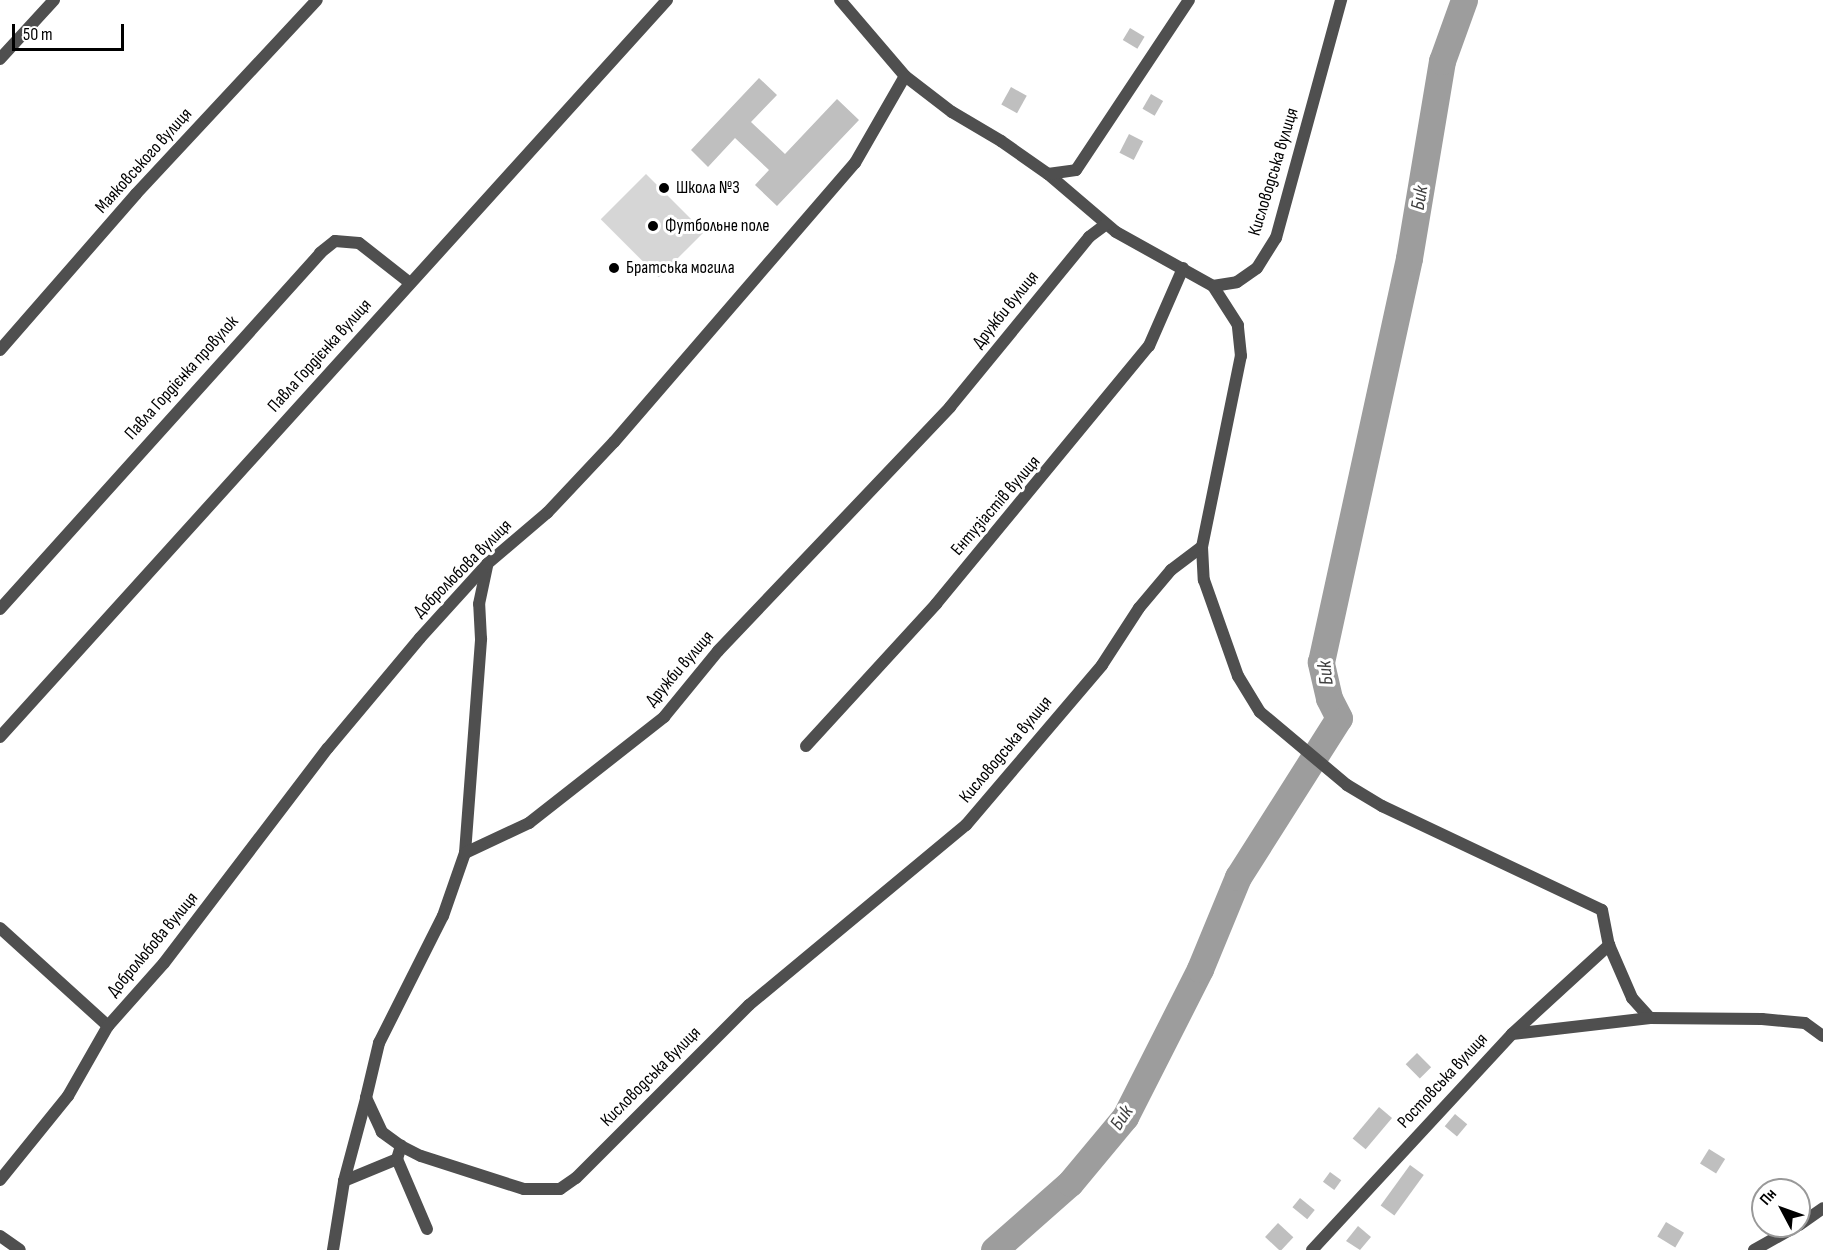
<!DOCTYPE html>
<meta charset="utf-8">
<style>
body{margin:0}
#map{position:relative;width:1823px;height:1250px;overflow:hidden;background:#fff;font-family:"Sofia Sans Condensed",sans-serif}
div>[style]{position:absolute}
.green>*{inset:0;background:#d6d6d6;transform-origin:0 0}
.river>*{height:27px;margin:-13.5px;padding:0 13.5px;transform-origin:13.5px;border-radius:13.5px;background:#9d9d9d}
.building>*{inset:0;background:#bfbfbf;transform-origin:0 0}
.street>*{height:12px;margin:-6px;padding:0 6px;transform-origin:6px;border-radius:6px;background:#4f4f4f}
.dots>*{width:16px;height:16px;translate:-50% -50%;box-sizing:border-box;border:3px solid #fff;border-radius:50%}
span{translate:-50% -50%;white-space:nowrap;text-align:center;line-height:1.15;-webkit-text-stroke:6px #fff;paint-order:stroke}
.street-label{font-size:18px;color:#000}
.poi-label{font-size:18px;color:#000}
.left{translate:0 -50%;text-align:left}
.water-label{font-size:20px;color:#3e3e3e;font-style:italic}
.north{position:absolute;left:1751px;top:1178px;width:60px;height:60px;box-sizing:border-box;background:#fff;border:2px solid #999;border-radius:50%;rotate:311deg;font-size:16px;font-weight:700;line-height:24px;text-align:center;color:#000}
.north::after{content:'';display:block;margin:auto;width:21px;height:27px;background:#000;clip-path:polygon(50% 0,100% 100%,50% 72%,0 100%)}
.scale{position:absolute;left:12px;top:24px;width:112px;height:27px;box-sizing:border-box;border:3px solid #000;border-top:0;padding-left:8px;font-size:18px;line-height:21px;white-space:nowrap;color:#000;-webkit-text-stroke:4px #fff;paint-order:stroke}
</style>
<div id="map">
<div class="green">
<i style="left:646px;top:174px;width:82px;height:64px;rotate:45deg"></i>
</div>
<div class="river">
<i style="left:994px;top:1250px;width:101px;rotate:-41.4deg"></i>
<i style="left:1070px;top:1183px;width:86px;rotate:-50.2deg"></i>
<i style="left:1125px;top:1117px;width:166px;rotate:-63.1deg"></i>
<i style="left:1200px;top:969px;width:100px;rotate:-67.6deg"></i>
<i style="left:1238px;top:877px;width:188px;rotate:-57.6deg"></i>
<i style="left:1339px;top:718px;width:22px;rotate:-117deg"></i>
<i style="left:1329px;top:698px;width:37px;rotate:-103deg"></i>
<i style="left:1321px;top:662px;width:413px;rotate:-77.7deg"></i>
<i style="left:1409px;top:258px;width:200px;rotate:-80.5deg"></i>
<i style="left:1442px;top:61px;width:65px;rotate:-70.2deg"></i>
</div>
<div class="building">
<i style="left:1130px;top:28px;width:17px;height:14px;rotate:31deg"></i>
<i style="clip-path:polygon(759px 78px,777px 95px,751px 122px,785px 154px,837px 99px,859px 120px,777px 206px,755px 185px,769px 170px,735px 138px,708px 167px,691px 150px)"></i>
<i style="left:1011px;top:87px;width:18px;height:20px;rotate:29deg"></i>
<i style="left:1151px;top:94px;width:14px;height:17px;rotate:30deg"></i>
<i style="left:1129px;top:134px;width:16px;height:21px;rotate:27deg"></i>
<i style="left:1417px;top:1053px;width:20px;height:16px;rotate:45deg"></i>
<i style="left:1379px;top:1107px;width:17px;height:41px;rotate:40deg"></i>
<i style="left:1455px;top:1114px;width:16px;height:16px;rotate:40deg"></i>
<i style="left:1709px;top:1149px;width:19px;height:17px;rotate:32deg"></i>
<i style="left:1410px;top:1165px;width:17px;height:50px;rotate:36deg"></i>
<i style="left:1330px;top:1172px;width:14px;height:12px;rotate:36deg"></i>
<i style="left:1300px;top:1198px;width:19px;height:12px;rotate:39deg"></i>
<i style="left:1666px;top:1222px;width:21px;height:17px;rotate:31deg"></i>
<i style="left:1278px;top:1223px;width:21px;height:19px;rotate:43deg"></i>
<i style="clip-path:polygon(1358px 1226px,1371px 1237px,1360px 1250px,1346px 1241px)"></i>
</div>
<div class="street">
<i style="left:0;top:59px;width:80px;rotate:-47.5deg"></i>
<i style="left:905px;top:76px;width:59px;rotate:37.5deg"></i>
<i style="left:952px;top:112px;width:57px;rotate:30.6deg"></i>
<i style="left:1001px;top:141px;width:57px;rotate:35.1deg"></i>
<i style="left:1048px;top:174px;width:89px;rotate:40.5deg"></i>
<i style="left:1116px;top:232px;width:111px;rotate:29.1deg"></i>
<i style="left:1048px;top:174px;width:28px;rotate:-8deg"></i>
<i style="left:1076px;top:170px;width:204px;rotate:-56.4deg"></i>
<i style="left:0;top:350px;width:207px;rotate:-48.9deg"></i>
<i style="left:136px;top:194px;width:265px;rotate:-47deg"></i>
<i style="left:1202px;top:547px;width:33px;rotate:87deg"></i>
<i style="left:1204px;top:580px;width:102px;rotate:70.5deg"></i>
<i style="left:1238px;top:676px;width:42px;rotate:58.6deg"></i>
<i style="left:1260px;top:712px;width:114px;rotate:40deg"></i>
<i style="left:1347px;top:785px;width:41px;rotate:31deg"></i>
<i style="left:1382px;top:806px;width:243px;rotate:25.3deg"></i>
<i style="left:1602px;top:910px;width:36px;rotate:79deg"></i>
<i style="left:1609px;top:945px;width:58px;rotate:66.5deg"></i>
<i style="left:1632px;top:998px;width:27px;rotate:48deg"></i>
<i style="left:1650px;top:1018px;width:112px;rotate:0.5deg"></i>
<i style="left:1762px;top:1019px;width:43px;rotate:5.3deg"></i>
<i style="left:1805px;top:1023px;width:22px;rotate:36deg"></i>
<i style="left:0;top:609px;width:479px;rotate:-48deg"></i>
<i style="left:320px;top:253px;width:19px;rotate:-39deg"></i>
<i style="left:335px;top:241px;width:24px;rotate:5deg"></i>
<i style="left:359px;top:243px;width:65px;rotate:38.1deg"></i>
<i style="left:0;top:737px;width:994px;rotate:-47.85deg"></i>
<i style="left:806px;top:746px;width:193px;rotate:-47.5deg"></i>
<i style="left:936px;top:604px;width:335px;rotate:-50.5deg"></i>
<i style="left:1149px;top:346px;width:85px;rotate:-66.4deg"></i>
<i style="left:465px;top:853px;width:215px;rotate:-85.7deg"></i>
<i style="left:481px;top:639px;width:35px;rotate:-93deg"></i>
<i style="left:479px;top:604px;width:39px;rotate:-78deg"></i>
<i style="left:0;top:928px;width:146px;rotate:42.2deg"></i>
<i style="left:1512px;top:1034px;width:139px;rotate:-6.6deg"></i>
<i style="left:401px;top:1146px;width:24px;rotate:-144deg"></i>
<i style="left:382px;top:1132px;width:38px;rotate:-115deg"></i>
<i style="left:366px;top:1098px;width:57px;rotate:-76.7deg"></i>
<i style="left:379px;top:1043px;width:142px;rotate:-63.3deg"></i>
<i style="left:443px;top:916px;width:67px;rotate:-70.8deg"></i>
<i style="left:465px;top:853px;width:71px;rotate:-25.1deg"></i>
<i style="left:529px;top:823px;width:172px;rotate:-38.1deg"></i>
<i style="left:664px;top:717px;width:85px;rotate:-50.7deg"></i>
<i style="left:718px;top:651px;width:337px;rotate:-46.4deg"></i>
<i style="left:950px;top:407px;width:220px;rotate:-50.7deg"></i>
<i style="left:1089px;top:237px;width:21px;rotate:-37deg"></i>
<i style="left:0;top:1180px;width:108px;rotate:-51deg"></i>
<i style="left:68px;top:1096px;width:81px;rotate:-60.3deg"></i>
<i style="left:108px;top:1026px;width:84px;rotate:-48.4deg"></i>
<i style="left:164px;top:963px;width:270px;rotate:-52.7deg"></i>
<i style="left:328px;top:748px;width:143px;rotate:-50.1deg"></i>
<i style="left:420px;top:638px;width:100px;rotate:-47.8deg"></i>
<i style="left:487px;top:564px;width:79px;rotate:-40.4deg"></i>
<i style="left:547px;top:513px;width:98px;rotate:-46.7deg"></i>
<i style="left:614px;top:442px;width:369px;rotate:-49.2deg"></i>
<i style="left:855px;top:163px;width:100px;rotate:-60.1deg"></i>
<i style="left:905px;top:76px;width:100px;rotate:-130.5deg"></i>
<i style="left:344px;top:1181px;width:57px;rotate:-22.5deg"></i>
<i style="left:1799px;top:1225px;width:29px;rotate:-35deg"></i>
<i style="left:427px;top:1229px;width:76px;rotate:-113.2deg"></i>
<i style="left:397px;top:1159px;width:14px;rotate:-73deg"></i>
<i style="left:401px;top:1146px;width:22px;rotate:27deg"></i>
<i style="left:421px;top:1156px;width:108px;rotate:17.8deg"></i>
<i style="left:524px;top:1189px;width:36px"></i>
<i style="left:560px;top:1189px;width:19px;rotate:-35deg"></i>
<i style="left:576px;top:1178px;width:245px;rotate:-45deg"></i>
<i style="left:749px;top:1005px;width:282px;rotate:-39.7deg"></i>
<i style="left:966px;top:825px;width:210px;rotate:-49.6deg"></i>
<i style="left:1102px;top:665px;width:68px;rotate:-57deg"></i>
<i style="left:1139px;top:608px;width:50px;rotate:-49.9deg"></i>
<i style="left:1171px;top:570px;width:39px;rotate:-37deg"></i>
<i style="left:1202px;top:547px;width:195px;rotate:-78.5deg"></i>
<i style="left:1241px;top:356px;width:31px;rotate:-96deg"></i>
<i style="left:1238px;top:325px;width:46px;rotate:-122.7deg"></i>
<i style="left:1213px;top:286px;width:24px;rotate:-9deg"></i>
<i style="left:1237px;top:282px;width:24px;rotate:-35deg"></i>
<i style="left:1257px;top:268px;width:36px;rotate:-58deg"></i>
<i style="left:1276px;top:238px;width:247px;rotate:-74.7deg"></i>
<i style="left:0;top:1236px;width:24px;rotate:35deg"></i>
<i style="left:333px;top:1250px;width:70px;rotate:-80.9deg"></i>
<i style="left:344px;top:1181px;width:85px;rotate:-75deg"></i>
<i style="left:1312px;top:1250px;width:294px;rotate:-47.2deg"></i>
<i style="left:1512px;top:1034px;width:132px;rotate:-42.5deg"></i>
<i style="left:1754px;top:1250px;width:49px;rotate:-29.2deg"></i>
</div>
<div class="dots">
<i style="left:664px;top:188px;background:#000"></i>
<i style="left:653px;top:226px;background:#000"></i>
<i style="left:614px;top:268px;background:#000"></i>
</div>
<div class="street-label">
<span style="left:144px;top:161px;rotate:-48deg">Маяковського вулиця</span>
<span style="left:1274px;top:172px;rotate:-73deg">Кисловодська вулиця</span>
<span style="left:1006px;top:310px;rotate:-51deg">Дружби вулиця</span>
<span style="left:320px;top:356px;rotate:-48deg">Павла Гордієнка вулиця</span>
<span style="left:182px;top:378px;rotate:-48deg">Павла Гордієнка провулок</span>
<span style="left:996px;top:506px;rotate:-49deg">Ентузіастів вулиця</span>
<span style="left:463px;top:569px;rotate:-45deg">Добролюбова вулиця</span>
<span style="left:680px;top:669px;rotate:-49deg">Дружби вулиця</span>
<span style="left:1006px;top:750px;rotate:-50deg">Кисловодська вулиця</span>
<span style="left:153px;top:945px;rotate:-50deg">Добролюбова вулиця</span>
<span style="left:651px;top:1077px;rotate:-45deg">Кисловодська вулиця</span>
<span style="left:1443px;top:1081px;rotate:-47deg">Ростовська вулиця</span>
</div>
<div class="poi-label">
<span class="left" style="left:676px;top:188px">Школа №3</span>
<span class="left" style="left:665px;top:226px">Футбольне поле</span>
<span class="left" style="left:626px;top:268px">Братська могила</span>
</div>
<div class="water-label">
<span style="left:1420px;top:198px;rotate:-81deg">Бик</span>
<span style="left:1326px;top:673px;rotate:-96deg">Бик</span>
<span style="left:1122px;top:1118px;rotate:-56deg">Бик</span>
</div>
<div class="north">Пн</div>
<div class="scale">50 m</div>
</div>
